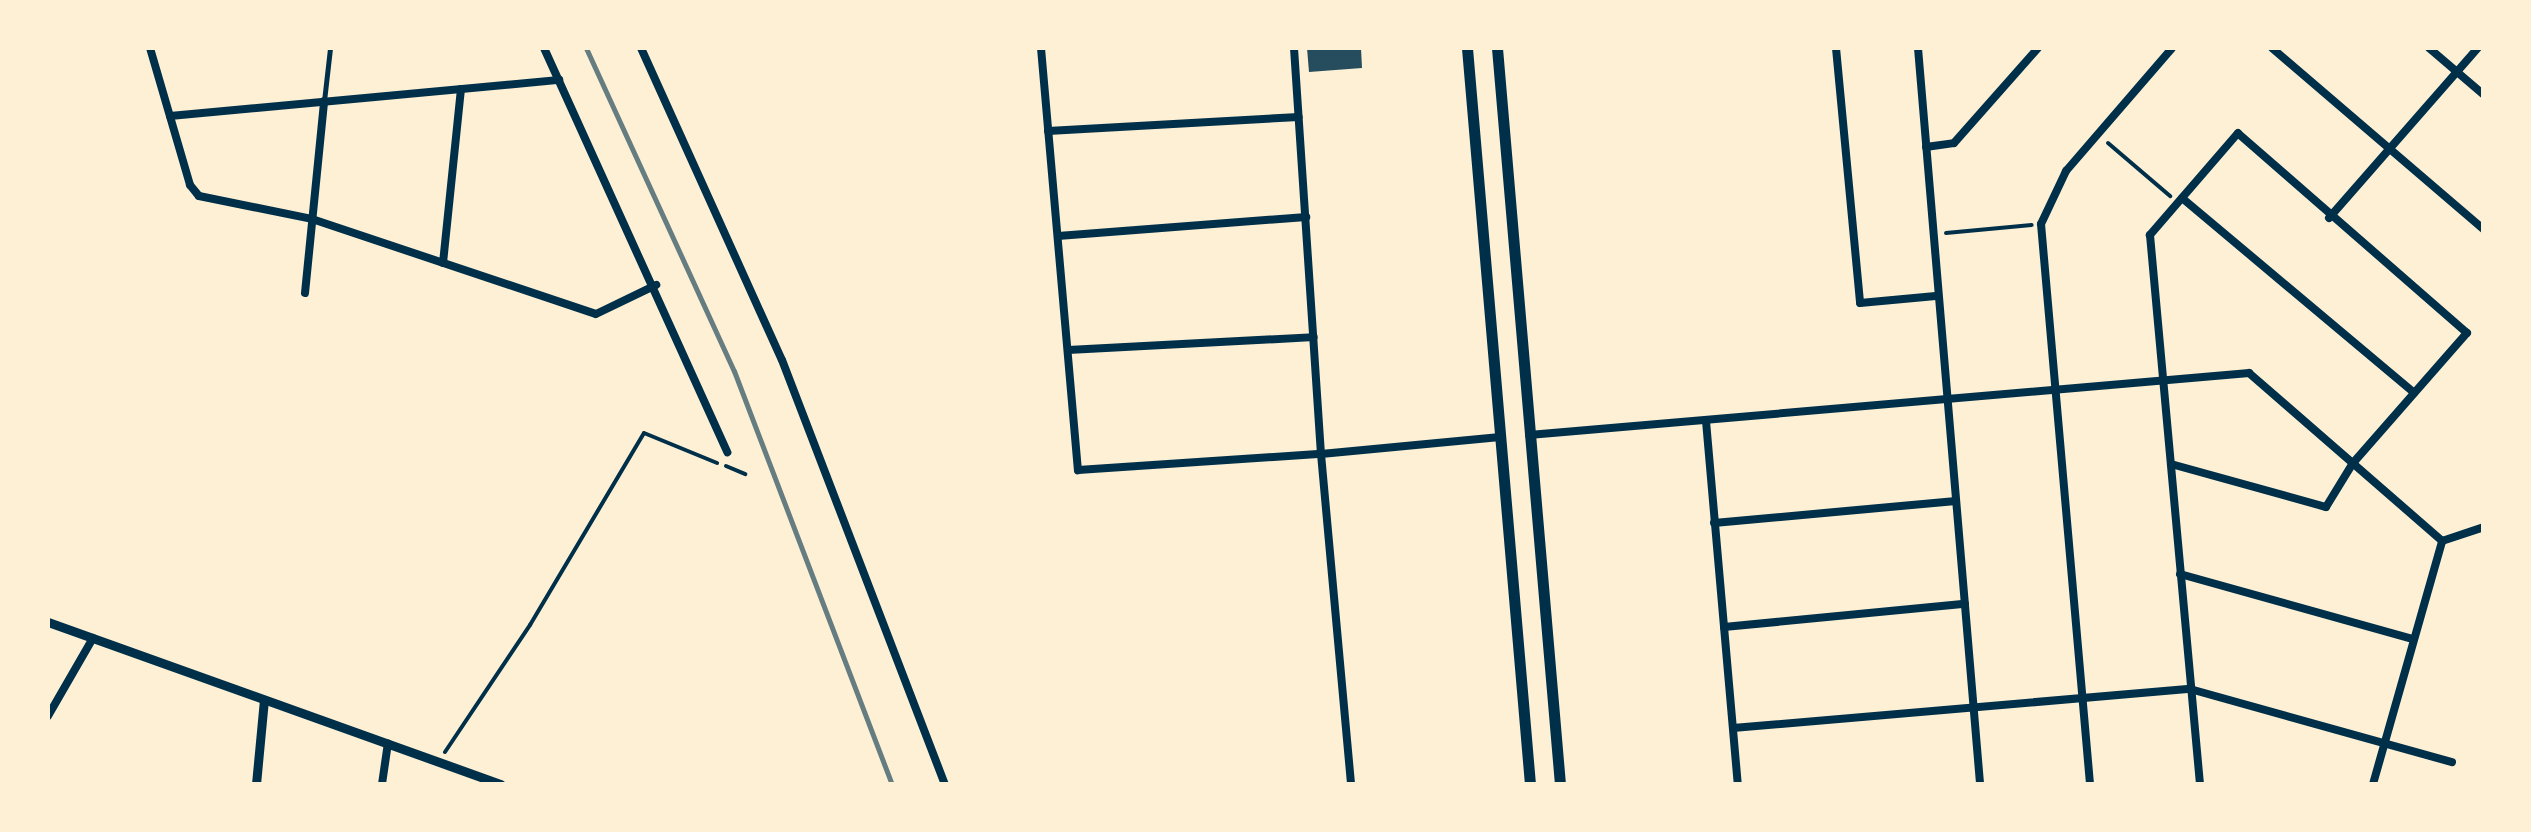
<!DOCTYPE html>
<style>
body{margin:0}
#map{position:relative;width:2531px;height:832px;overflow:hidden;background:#fdf0d5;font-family:Raleway,sans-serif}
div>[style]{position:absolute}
.building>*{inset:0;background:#264d5e}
.path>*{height:4px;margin:-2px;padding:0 2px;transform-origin:2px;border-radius:2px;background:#003049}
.pedestrian>*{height:5px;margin:-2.5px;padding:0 2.5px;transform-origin:2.5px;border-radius:2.5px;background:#003049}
.minor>*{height:8px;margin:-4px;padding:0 4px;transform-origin:4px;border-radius:4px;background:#003049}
.tertiary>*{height:9px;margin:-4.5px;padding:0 4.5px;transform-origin:4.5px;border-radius:4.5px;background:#003049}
.primary>*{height:11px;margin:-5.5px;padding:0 5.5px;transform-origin:5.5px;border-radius:5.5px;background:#003049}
.rail>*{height:5px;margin:-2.5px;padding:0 2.5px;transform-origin:2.5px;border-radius:2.5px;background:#657d81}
span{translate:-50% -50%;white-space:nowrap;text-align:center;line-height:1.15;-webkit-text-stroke:8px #fdf0d5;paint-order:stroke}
.frame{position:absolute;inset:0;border:50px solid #fdf0d5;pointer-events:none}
</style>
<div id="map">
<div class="building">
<i style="clip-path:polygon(1307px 48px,1361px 48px,1362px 68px,1309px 72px)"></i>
</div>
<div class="path">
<i style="left:2108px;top:143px;width:82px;rotate:40.5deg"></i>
<i style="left:1946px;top:233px;width:86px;rotate:-5.3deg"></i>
<i style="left:726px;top:466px;width:21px;rotate:23deg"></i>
<i style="left:445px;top:752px;width:153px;rotate:-56.2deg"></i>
<i style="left:530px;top:625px;width:223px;rotate:-59.3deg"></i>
<i style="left:644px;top:433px;width:79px;rotate:22.3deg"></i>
</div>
<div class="pedestrian">
<i style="left:324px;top:101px;width:53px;rotate:-83.5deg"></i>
</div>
<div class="minor">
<i style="left:150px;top:48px;width:143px;rotate:73.7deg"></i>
<i style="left:190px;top:185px;width:14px;rotate:51deg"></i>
<i style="left:199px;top:196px;width:115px;rotate:11.5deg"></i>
<i style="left:312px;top:219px;width:299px;rotate:18.5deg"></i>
<i style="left:596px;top:314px;width:67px;rotate:-25.8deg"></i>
<i style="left:544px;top:48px;width:444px;rotate:65.6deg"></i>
<i style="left:641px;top:48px;width:342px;rotate:65.7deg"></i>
<i style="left:782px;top:360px;width:454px;rotate:69deg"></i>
<i style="left:1041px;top:48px;width:424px;rotate:85deg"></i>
<i style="left:1078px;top:470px;width:244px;rotate:-3.8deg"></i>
<i style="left:1321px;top:454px;width:331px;rotate:84.8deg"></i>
<i style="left:1294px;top:48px;width:407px;rotate:86.2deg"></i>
<i style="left:1321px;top:454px;width:180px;rotate:-5.4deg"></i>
<i style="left:1836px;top:48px;width:256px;rotate:84.6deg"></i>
<i style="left:1860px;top:303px;width:76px;rotate:-5.3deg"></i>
<i style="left:1918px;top:48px;width:739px;rotate:85.18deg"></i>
<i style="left:2272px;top:48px;width:279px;rotate:40.6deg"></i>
<i style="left:2429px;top:48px;width:72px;rotate:40.5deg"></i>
<i style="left:170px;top:116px;width:391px;rotate:-5.3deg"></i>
<i style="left:1048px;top:131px;width:251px;rotate:-3.2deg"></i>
<i style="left:1926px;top:147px;width:28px;rotate:-8deg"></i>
<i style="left:1954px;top:143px;width:127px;rotate:-48.5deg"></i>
<i style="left:2182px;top:198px;width:303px;rotate:40deg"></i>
<i style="left:2329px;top:218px;width:226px;rotate:-48.8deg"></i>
<i style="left:1058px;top:236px;width:249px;rotate:-4.4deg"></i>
<i style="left:443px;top:263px;width:175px;rotate:-84.1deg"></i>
<i style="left:305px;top:293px;width:193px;rotate:-84.3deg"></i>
<i style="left:1068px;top:350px;width:246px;rotate:-3deg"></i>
<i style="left:1706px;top:421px;width:364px;rotate:85deg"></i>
<i style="left:1529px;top:435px;width:723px;rotate:-4.92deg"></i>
<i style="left:2249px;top:373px;width:256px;rotate:41deg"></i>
<i style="left:2171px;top:464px;width:161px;rotate:15.5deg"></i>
<i style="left:2326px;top:507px;width:52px;rotate:-58.5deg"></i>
<i style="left:2353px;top:463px;width:173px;rotate:-48.8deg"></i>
<i style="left:2467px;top:333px;width:304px;rotate:-138.9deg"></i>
<i style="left:2238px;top:133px;width:135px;rotate:130.8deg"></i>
<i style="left:2150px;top:235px;width:551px;rotate:84.8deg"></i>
<i style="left:1714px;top:523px;width:243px;rotate:-5.2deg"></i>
<i style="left:2442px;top:541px;width:44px;rotate:-18.4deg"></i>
<i style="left:2180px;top:574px;width:242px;rotate:15.6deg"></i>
<i style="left:1724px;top:627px;width:242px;rotate:-5.5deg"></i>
<i style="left:48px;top:716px;width:90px;rotate:-60deg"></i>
<i style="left:1733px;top:728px;width:459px;rotate:-4.9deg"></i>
<i style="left:2190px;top:689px;width:272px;rotate:15.6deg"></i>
<i style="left:382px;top:784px;width:41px;rotate:-81.7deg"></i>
<i style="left:2090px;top:784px;width:562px;rotate:-95deg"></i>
<i style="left:2041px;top:224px;width:59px;rotate:-64.7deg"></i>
<i style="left:2066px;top:171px;width:162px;rotate:-49.2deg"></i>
<i style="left:2373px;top:784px;width:253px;rotate:-74.1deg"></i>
</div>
<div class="tertiary">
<i style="left:48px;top:622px;width:481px;rotate:19.7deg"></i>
<i style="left:256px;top:784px;width:84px;rotate:-84.6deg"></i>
</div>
<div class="primary">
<i style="left:1467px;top:48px;width:739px;rotate:85.11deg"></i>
<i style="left:1497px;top:48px;width:739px;rotate:85.11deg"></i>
</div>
<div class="rail">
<i style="left:586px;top:48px;width:355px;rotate:65.4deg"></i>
<i style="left:734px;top:371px;width:442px;rotate:69.1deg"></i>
</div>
<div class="frame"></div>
</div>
